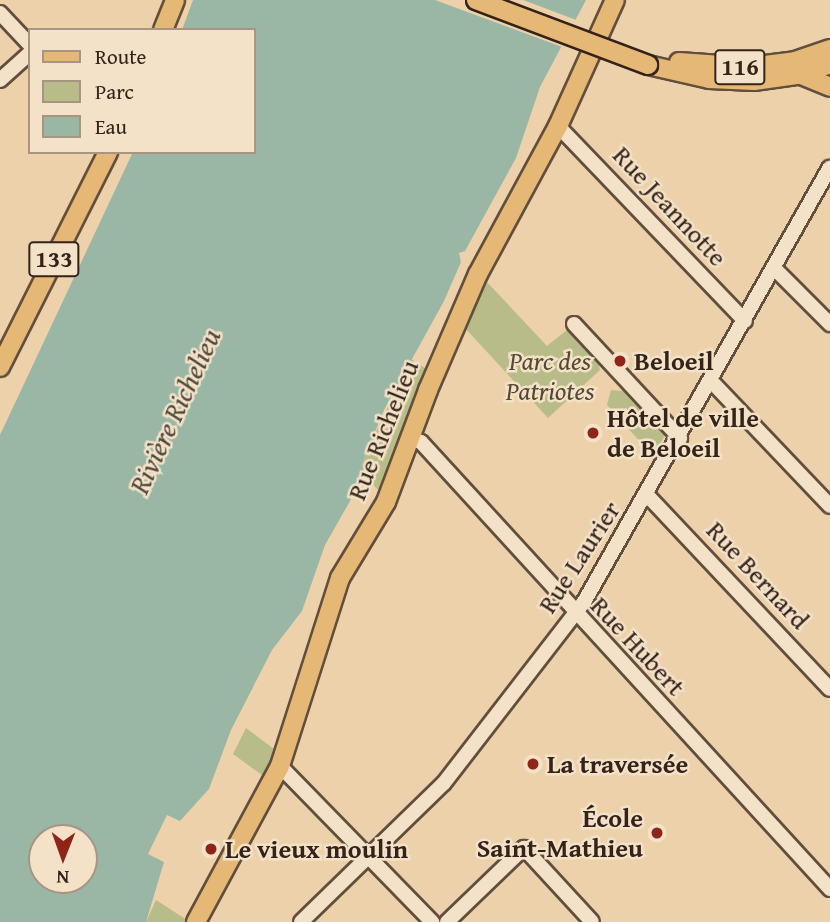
<!DOCTYPE html>
<meta charset="utf-8">
<style>
body{margin:0}
#map{position:relative;width:830px;height:922px;overflow:hidden;background:#edd1aa;font-family:"Gentium Book Plus",serif}
div>[style]{position:absolute}
.green>*{inset:0;background:#b8bc88}
.water>*{inset:0;background:#9ab7a5}
.pier>*{inset:0;background:#edd1aa}
.roads{filter:drop-shadow(2px 0 #624e3d) drop-shadow(-2px 0 #624e3d) drop-shadow(0 2px #624e3d) drop-shadow(0 -2px #624e3d)}
.minor>*{height:14px;margin:-7px;padding:0 7px;transform-origin:7px;border-radius:7px;background:#f3e1c8}
.major>*{height:18px;margin:-9px;padding:0 9px;transform-origin:9px;border-radius:9px;background:#e6b875}
.bridges{filter:drop-shadow(2px 0 #342319) drop-shadow(-2px 0 #342319) drop-shadow(0 2px #342319) drop-shadow(0 -2px #342319)}
.major-bridge>*{height:18px;margin:-9px;padding:0 9px;transform-origin:9px;border-radius:9px;background:#e6b875}
.dots>*{width:19px;height:19px;translate:-50% -50%;box-sizing:border-box;border:4px solid #f3e1c8;border-radius:50%}
span{translate:-50% -50%;white-space:nowrap;text-align:center;line-height:1.15;-webkit-text-stroke:5px #f3e1c8;paint-order:stroke}
.shield-label span{padding:2px 5px;background:#f3e1c8;border:2px solid;border-radius:5px;-webkit-text-stroke-width:0}
.shield-label{font-size:24px;color:#342319;font-weight:700}
.street-label{font-size:26px;color:#342319}
.park-label{font-size:26px;color:#554935;font-style:italic}
.poi-label{font-size:26px;color:#342319;font-weight:700}
.left{translate:0 -50%;text-align:left}
.right{translate:-100% -50%;text-align:right}
.water-label{font-size:28px;color:#4e483c;font-style:italic}
.legend{position:absolute;left:28px;top:28px;width:228px;height:126px;box-sizing:border-box;background:#f3e1c8;border:2px solid #a79582;margin:0;padding:9px 12px;list-style:none;font-size:21px;color:#342319}
.legend li{display:flex;align-items:center;gap:14px;height:35px}
.legend b{width:35px;border:2px solid #a79582}
.north{position:absolute;left:28px;top:824px;width:70px;height:70px;box-sizing:border-box;background:#f3e1c8;border:2px solid #a79582;border-radius:50%;rotate:181deg;font-size:19px;font-weight:700;line-height:28px;text-align:center;color:#342319}
.north::after{content:'';display:block;margin:auto;width:24px;height:32px;background:#8f2418;clip-path:polygon(50% 0,100% 100%,50% 72%,0 100%)}
</style>
<div id="map">
<div class="green">
<i style="clip-path:polygon(485px 280px,547px 346px,567px 330px,599px 365px,600px 370px,548px 418px,464px 327px)"></i>
<i style="clip-path:polygon(411px 359px,428px 370px,382px 493px,364px 477px,360px 465px)"></i>
<i style="clip-path:polygon(611px 390px,623px 391px,665px 435px,653px 456px,607px 405px)"></i>
<i style="clip-path:polygon(246px 728px,278px 752px,266px 778px,233px 754px)"></i>
<i style="clip-path:polygon(156px 900px,187px 920px,186px 922px,146px 922px)"></i>
</div>
<div class="water">
<i style="clip-path:polygon(evenodd,193px 0,586px 0,540px 87px,516px 158px,465px 251px,459px 253px,461px 262px,444px 301px,385px 408px,361px 465px,366px 473px,325px 545px,302px 611px,272px 650px,231px 730px,209px 789px,180px 821px,167px 815px,148px 854px,164px 862px,146px 922px,0 922px,0 435px,133px 152px,254px 152px,254px 30px,182px 30px,193px 0,42px 838px,84px 838px,84px 880px,42px 880px,42px 838px)"></i>
</div>
<div class="pier">
<i style="clip-path:polygon(435px 0,523px 0,579px 21px,565px 48px)"></i>
</div>
<div class="roads">
<div class="minor">
<i style="left:0;top:13px;width:44px;rotate:46.8deg"></i>
<i style="left:0;top:80px;width:40px;rotate:-42deg"></i>
<i style="left:558px;top:126px;width:270px;rotate:46.2deg"></i>
<i style="left:775px;top:269px;width:78px;rotate:45deg"></i>
<i style="left:574px;top:324px;width:156px;rotate:47.1deg"></i>
<i style="left:712px;top:382px;width:171px;rotate:46.4deg"></i>
<i style="left:411px;top:438px;width:11px;rotate:22deg"></i>
<i style="left:421px;top:442px;width:606px;rotate:47.54deg"></i>
<i style="left:648px;top:496px;width:265px;rotate:46.7deg"></i>
<i style="left:280px;top:766px;width:218px;rotate:45.7deg"></i>
<i style="left:301px;top:922px;width:199px;rotate:-44.2deg"></i>
<i style="left:444px;top:783px;width:229px;rotate:-52.3deg"></i>
<i style="left:584px;top:602px;width:499px;rotate:-60.5deg"></i>
<i style="left:447px;top:922px;width:107px;rotate:-43.9deg"></i>
<i style="left:524px;top:848px;width:100px;rotate:47.4deg"></i>
</div>
<div class="major">
<i style="left:163px;top:30px;width:32px;rotate:-68deg"></i>
<i style="left:679px;top:62px;width:70px;rotate:4.1deg"></i>
<i style="left:749px;top:67px;width:46px;rotate:-7.4deg"></i>
<i style="left:795px;top:61px;width:37px;rotate:-19deg"></i>
<i style="left:648px;top:65px;width:63px;rotate:12.9deg"></i>
<i style="left:709px;top:79px;width:45px;rotate:2.5deg"></i>
<i style="left:754px;top:81px;width:43px;rotate:-7.9deg"></i>
<i style="left:797px;top:75px;width:35px;rotate:-18deg"></i>
<i style="left:801px;top:75px;width:31px;rotate:22deg"></i>
<i style="left:0;top:367px;width:241px;rotate:-63.3deg"></i>
<i style="left:196px;top:922px;width:177px;rotate:-61.7deg"></i>
<i style="left:280px;top:766px;width:197px;rotate:-72.3deg"></i>
<i style="left:340px;top:578px;width:89px;rotate:-58.8deg"></i>
<i style="left:386px;top:502px;width:120px;rotate:-69.4deg"></i>
<i style="left:428px;top:390px;width:126px;rotate:-66.7deg"></i>
<i style="left:478px;top:274px;width:168px;rotate:-61.6deg"></i>
<i style="left:558px;top:126px;width:138px;rotate:-65.7deg"></i>
</div>
</div>
<div class="bridges">
<div class="major-bridge">
<i style="left:476px;top:0;width:184px;rotate:20.7deg"></i>
</div>
</div>
<div class="dots">
<i style="left:620px;top:361px;background:#8f2418"></i>
<i style="left:593px;top:433px;background:#8f2418"></i>
<i style="left:533px;top:764px;background:#8f2418"></i>
<i style="left:657px;top:833px;background:#8f2418"></i>
<i style="left:211px;top:849px;background:#8f2418"></i>
</div>
<div class="shield-label">
<span style="left:740px;top:67px">116</span>
<span style="left:54px;top:259px">133</span>
</div>
<div class="street-label">
<span style="left:670px;top:206px;rotate:47deg">Rue Jeannotte</span>
<span style="left:383px;top:430px;rotate:-68deg">Rue Richelieu</span>
<span style="left:579px;top:557px;rotate:-57deg">Rue Laurier</span>
<span style="left:758px;top:575px;rotate:47deg">Rue Bernard</span>
<span style="left:638px;top:646px;rotate:47deg">Rue Hubert</span>
</div>
<div class="park-label">
<span style="left:550px;top:376px">Parc des<br>Patriotes</span>
</div>
<div class="poi-label">
<span class="left" style="left:634px;top:361px">Beloeil</span>
<span class="left" style="left:607px;top:433px">Hôtel de ville<br>de Beloeil</span>
<span class="left" style="left:547px;top:764px">La traversée</span>
<span class="right" style="left:643px;top:833px">École<br>Saint-Mathieu</span>
<span class="left" style="left:225px;top:849px">Le vieux moulin</span>
</div>
<div class="water-label">
<span style="left:175px;top:411px;rotate:-65deg">Rivière Richelieu</span>
</div>
<ul class="legend">
<li><b style="height:9px;background:#e6b875"></b>Route</li>
<li><b style="height:19px;background:#b8bc88"></b>Parc</li>
<li><b style="height:19px;background:#9ab7a5"></b>Eau</li>
</ul>
<div class="north">N</div>
</div>
